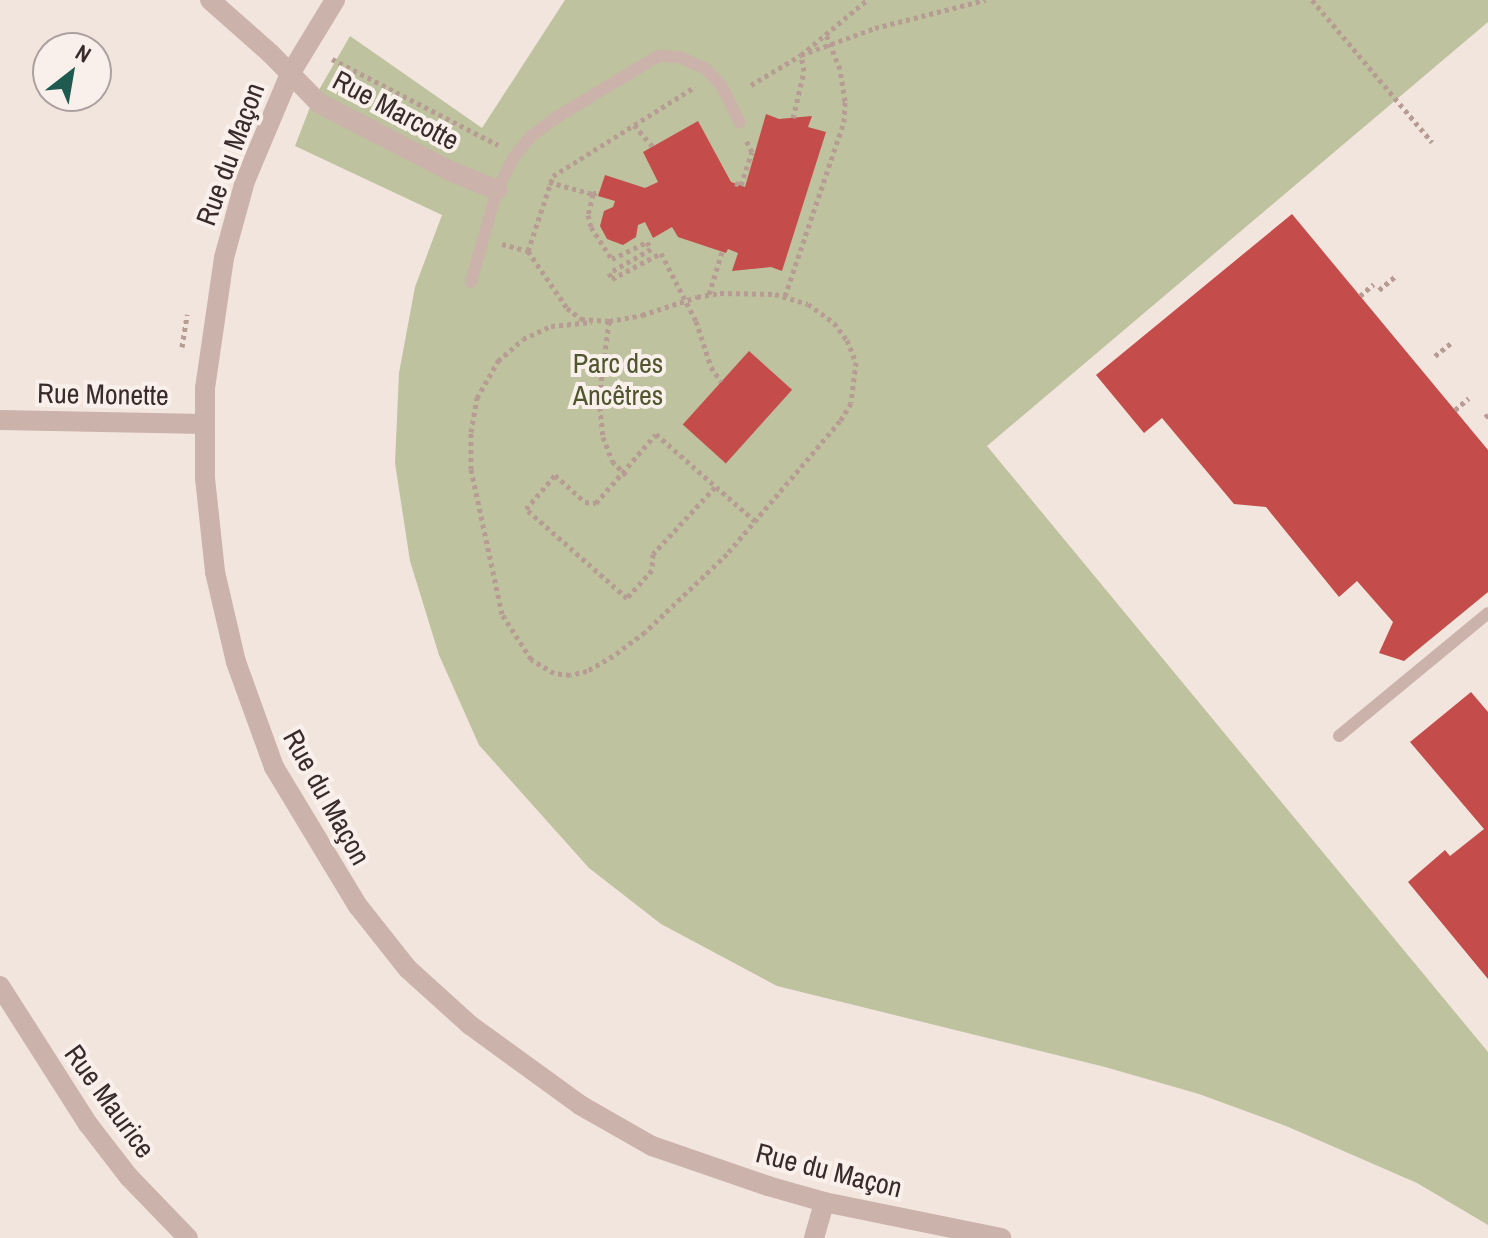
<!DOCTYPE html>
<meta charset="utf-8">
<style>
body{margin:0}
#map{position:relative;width:1488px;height:1238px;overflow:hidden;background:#f2e5de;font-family:"Archivo Narrow",sans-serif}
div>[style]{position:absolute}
.green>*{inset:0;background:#bec29e}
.building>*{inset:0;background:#c44d4b;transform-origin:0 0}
.path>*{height:5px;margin-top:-2.5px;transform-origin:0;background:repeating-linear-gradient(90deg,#b79c94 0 4px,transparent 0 8px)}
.service>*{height:12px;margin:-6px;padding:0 6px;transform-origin:6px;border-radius:6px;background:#cbb2aa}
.minor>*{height:20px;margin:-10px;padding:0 10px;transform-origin:10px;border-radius:10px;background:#cbb2aa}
span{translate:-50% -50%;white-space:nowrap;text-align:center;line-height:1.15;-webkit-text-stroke:8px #faf0eb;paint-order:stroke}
.street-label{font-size:28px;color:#382b2a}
.park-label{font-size:28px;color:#50562e}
.north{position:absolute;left:32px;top:32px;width:80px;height:80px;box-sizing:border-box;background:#faf0eb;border:2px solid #aca19e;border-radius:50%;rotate:31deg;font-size:22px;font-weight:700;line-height:32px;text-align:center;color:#382b2a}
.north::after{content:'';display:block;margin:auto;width:28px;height:36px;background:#1f5a51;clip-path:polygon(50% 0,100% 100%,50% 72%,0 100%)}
</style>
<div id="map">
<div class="green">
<i style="clip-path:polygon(565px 0,1488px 0,1488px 22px,987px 446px,1488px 1052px,1488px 1225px,1417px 1183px,1286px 1126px,1199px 1094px,1105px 1067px,777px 986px,661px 924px,589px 868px,479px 745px,439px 655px,410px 561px,395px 463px,399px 373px,415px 287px,442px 215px,295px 146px,312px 102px,350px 36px,482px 128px)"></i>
</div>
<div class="building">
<i style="clip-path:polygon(766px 114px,779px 119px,812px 116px,808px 127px,826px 132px,782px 271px,771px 267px,732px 271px,738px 253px,728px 249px,726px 253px,678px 237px,672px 227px,653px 238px,645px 222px,638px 225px,636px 237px,623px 245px,607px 239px,600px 226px,604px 211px,613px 207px,615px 201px,598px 196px,605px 175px,645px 188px,658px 182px,643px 152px,698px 121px,731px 182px,745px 187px)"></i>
<i style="clip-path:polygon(1292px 214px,1488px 450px,1488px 592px,1404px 661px,1379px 653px,1393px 622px,1357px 581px,1339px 597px,1266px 507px,1234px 504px,1162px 418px,1144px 433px,1096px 375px)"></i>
<i style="left:749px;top:351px;width:58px;height:99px;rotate:42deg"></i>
<i style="clip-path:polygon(1471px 692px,1488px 712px,1488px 979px,1408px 882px,1445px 850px,1450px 856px,1484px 829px,1410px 742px)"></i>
</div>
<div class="path">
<i style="left:1312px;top:0;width:186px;rotate:49.8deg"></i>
<i style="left:332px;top:59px;width:187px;rotate:27.4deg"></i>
<i style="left:751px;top:85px;width:58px;rotate:-31deg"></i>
<i style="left:801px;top:55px;width:79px;rotate:-20deg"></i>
<i style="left:875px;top:28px;width:114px;rotate:-14.3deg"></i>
<i style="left:793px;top:118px;width:48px;rotate:-76.8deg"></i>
<i style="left:804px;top:71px;width:16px;rotate:-101deg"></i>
<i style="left:801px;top:55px;width:86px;rotate:-39.8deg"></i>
<i style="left:634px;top:125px;width:29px;rotate:49deg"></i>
<i style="left:549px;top:182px;width:46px;rotate:15.3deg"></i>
<i style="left:593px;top:194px;width:7px;rotate:-27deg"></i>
<i style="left:735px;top:183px;width:6px;rotate:18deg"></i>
<i style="left:741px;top:185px;width:35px;rotate:-72deg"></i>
<i style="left:752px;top:152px;width:13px;rotate:-117deg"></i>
<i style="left:593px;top:194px;width:22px;rotate:103deg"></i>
<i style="left:588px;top:215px;width:12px;rotate:76deg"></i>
<i style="left:591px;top:227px;width:38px;rotate:57deg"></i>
<i style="left:612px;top:259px;width:39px;rotate:-26deg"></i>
<i style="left:647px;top:242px;width:8px;rotate:60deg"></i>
<i style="left:651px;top:249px;width:48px;rotate:150.3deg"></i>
<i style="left:609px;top:273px;width:7px;rotate:63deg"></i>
<i style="left:612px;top:279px;width:55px;rotate:-28deg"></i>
<i style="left:661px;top:253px;width:76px;rotate:62.8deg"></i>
<i style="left:696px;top:321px;width:48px;rotate:71.9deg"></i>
<i style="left:711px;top:367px;width:18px;rotate:56deg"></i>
<i style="left:502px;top:244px;width:27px;rotate:15deg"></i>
<i style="left:528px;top:251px;width:69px;rotate:55.6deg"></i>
<i style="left:567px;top:308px;width:18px;rotate:38deg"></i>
<i style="left:581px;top:319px;width:28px;rotate:4deg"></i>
<i style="left:609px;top:321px;width:34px;rotate:-10deg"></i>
<i style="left:642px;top:315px;width:58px;rotate:-18.1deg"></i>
<i style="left:697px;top:297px;width:23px;rotate:-10deg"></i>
<i style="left:720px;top:293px;width:55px;rotate:1deg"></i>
<i style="left:775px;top:294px;width:34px;rotate:17deg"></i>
<i style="left:808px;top:304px;width:32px;rotate:36deg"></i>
<i style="left:834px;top:323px;width:21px;rotate:53deg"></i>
<i style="left:847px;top:340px;width:24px;rotate:68deg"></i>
<i style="left:856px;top:362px;width:41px;rotate:97deg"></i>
<i style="left:851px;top:403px;width:21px;rotate:121deg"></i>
<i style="left:840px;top:421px;width:175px;rotate:130.4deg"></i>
<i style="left:727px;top:554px;width:113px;rotate:136.4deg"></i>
<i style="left:645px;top:632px;width:40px;rotate:143deg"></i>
<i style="left:613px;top:656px;width:30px;rotate:150deg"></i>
<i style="left:587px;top:671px;width:17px;rotate:167deg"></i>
<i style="left:570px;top:675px;width:16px;rotate:-173deg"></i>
<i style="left:554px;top:673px;width:27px;rotate:-149deg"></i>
<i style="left:531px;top:659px;width:54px;rotate:-122.8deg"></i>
<i style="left:502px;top:614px;width:148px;rotate:-102.1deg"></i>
<i style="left:471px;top:469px;width:37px;rotate:-90deg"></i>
<i style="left:471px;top:432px;width:35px;rotate:-80deg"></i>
<i style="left:477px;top:398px;width:43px;rotate:-60.4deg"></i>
<i style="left:498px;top:361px;width:33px;rotate:-41deg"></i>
<i style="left:523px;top:339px;width:31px;rotate:-25deg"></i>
<i style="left:551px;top:326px;width:41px;rotate:-5.6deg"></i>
<i style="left:528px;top:251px;width:79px;rotate:-71.6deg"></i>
<i style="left:553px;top:176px;width:168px;rotate:-32.1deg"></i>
<i style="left:1379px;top:290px;width:23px;rotate:-40deg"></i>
<i style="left:709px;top:294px;width:44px;rotate:-72.8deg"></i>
<i style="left:785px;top:296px;width:184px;rotate:-71.3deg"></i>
<i style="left:844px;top:122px;width:21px;rotate:-87deg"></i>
<i style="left:845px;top:101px;width:32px;rotate:-99deg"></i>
<i style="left:840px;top:69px;width:38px;rotate:-112deg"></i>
<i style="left:1360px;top:296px;width:18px;rotate:-41deg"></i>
<i style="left:609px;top:321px;width:79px;rotate:97.3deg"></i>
<i style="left:599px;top:399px;width:38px;rotate:84deg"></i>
<i style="left:603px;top:437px;width:26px;rotate:69deg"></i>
<i style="left:612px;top:461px;width:20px;rotate:45deg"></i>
<i style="left:182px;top:347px;width:33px;rotate:-81deg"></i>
<i style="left:1435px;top:356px;width:22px;rotate:-39deg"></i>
<i style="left:1455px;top:410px;width:18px;rotate:-41deg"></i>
<i style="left:1485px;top:417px;width:4px;rotate:-34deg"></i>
<i style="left:715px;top:487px;width:91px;rotate:132.8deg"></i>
<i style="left:653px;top:554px;width:16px;rotate:94deg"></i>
<i style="left:652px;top:570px;width:38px;rotate:132deg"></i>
<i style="left:627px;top:598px;width:135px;rotate:-138.6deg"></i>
<i style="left:526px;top:509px;width:45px;rotate:-49.5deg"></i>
<i style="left:555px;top:475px;width:40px;rotate:42deg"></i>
<i style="left:585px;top:502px;width:11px;rotate:5deg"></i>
<i style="left:596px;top:503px;width:91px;rotate:-49deg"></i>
<i style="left:656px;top:434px;width:132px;rotate:41.3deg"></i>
</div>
<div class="service">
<i style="left:471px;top:282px;width:96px;rotate:-74.2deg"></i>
<i style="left:497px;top:190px;width:37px;rotate:-63deg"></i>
<i style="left:514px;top:157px;width:27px;rotate:-51deg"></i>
<i style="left:531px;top:136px;width:32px;rotate:-36deg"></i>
<i style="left:557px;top:117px;width:118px;rotate:-31.1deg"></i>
<i style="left:658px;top:56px;width:21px;rotate:3deg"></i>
<i style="left:679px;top:57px;width:28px;rotate:23deg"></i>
<i style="left:705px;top:68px;width:23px;rotate:47deg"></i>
<i style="left:721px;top:85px;width:42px;rotate:63.4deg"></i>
<i style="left:1339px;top:736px;width:193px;rotate:-39.5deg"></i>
</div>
<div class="minor">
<i style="left:210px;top:0;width:80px;rotate:41.5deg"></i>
<i style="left:270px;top:53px;width:70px;rotate:45.6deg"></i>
<i style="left:319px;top:103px;width:148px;rotate:27.4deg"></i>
<i style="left:450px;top:171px;width:51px;rotate:22deg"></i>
<i style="left:335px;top:0;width:87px;rotate:121.3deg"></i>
<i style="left:290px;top:74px;width:116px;rotate:112.8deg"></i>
<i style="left:245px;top:181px;width:80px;rotate:105.3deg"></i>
<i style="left:224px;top:258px;width:131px;rotate:98.3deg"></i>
<i style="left:205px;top:388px;width:90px;rotate:90deg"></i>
<i style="left:205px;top:478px;width:95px;rotate:83.9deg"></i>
<i style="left:215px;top:572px;width:92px;rotate:76.9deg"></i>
<i style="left:236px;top:662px;width:112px;rotate:70.1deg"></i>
<i style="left:274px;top:767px;width:162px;rotate:58.9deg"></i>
<i style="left:358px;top:906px;width:80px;rotate:51.6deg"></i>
<i style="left:408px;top:969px;width:84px;rotate:42.1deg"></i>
<i style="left:470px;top:1025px;width:136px;rotate:36deg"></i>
<i style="left:580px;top:1105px;width:83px;rotate:29.7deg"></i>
<i style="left:652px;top:1146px;width:123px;rotate:19deg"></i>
<i style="left:768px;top:1186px;width:58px;rotate:15.9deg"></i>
<i style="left:824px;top:1202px;width:181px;rotate:11.5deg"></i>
<i style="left:0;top:420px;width:204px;rotate:1.1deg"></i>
<i style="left:0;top:986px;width:164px;rotate:57.5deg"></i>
<i style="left:88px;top:1124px;width:67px;rotate:52.3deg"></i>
<i style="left:129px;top:1177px;width:85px;rotate:46deg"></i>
<i style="left:814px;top:1238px;width:37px;rotate:-74deg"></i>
</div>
<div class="street-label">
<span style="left:396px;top:110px;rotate:28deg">Rue Marcotte</span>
<span style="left:230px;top:154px;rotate:-70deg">Rue du Maçon</span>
<span style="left:103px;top:394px;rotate:1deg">Rue Monette</span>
<span style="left:327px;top:797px;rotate:61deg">Rue du Maçon</span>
<span style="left:110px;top:1101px;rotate:54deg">Rue Maurice</span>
<span style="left:829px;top:1170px;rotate:14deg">Rue du Maçon</span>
</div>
<div class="park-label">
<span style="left:618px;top:379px">Parc des<br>Ancêtres</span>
</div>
<div class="north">N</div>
</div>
